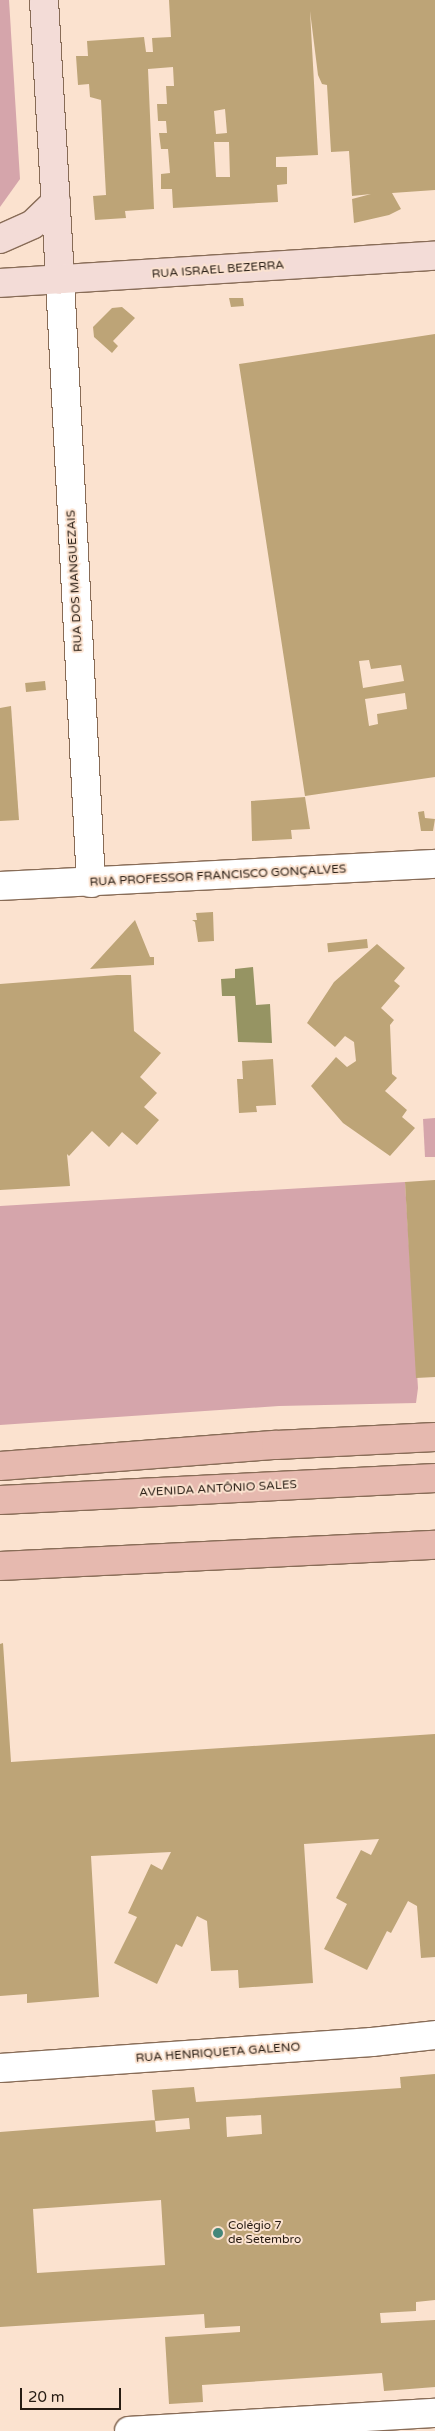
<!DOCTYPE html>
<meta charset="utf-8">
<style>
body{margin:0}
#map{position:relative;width:435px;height:2431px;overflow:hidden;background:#fbe2cf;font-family:"Varela Round",sans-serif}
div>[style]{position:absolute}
.green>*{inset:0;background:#d5a5ab}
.water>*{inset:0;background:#969463}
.building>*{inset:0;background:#bda477;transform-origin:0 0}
.roads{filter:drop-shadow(1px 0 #886c57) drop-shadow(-1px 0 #886c57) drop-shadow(0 1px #886c57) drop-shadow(0 -1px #886c57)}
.street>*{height:28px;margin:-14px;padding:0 14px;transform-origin:14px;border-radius:14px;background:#fff}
.secondary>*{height:28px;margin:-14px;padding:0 14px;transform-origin:14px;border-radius:14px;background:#f3dcd7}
.primary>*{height:28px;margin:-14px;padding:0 14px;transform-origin:14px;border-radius:14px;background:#e6b9af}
.dots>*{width:14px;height:14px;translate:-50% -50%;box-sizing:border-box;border:2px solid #fbe2cf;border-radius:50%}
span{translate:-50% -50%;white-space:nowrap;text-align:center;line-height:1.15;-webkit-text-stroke:4px #fbe2cf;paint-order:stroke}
.street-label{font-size:12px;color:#271c13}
.poi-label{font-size:12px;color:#271c13}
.left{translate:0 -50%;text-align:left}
.scale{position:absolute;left:20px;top:2388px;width:101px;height:22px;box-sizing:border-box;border:2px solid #271c13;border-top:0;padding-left:6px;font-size:15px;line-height:18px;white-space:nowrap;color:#271c13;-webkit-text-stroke:4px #fbe2cf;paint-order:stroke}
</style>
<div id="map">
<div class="green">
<i style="clip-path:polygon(0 0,9px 0,20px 179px,0 207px)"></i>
<i style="clip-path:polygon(435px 1118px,435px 1157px,425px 1157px,423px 1119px)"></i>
<i style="clip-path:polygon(405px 1182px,418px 1388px,416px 1403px,279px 1406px,0 1425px,0 1206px)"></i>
</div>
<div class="water">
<i style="clip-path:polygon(253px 967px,256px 1005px,270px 1004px,272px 1043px,238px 1042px,235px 996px,222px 996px,221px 979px,235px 978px,235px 969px)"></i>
</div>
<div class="building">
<i style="clip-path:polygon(evenodd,169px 0,435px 0,435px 190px,392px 193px,401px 209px,389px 215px,354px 223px,352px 199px,371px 194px,352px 196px,349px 151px,331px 152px,327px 85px,322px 84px,318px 75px,310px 11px,318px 155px,276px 157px,276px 167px,287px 167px,287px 184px,277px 185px,278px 202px,173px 208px,172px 189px,161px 189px,161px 174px,170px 173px,168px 149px,161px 149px,159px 133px,167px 133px,166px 121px,158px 121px,157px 104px,167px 104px,166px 86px,174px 86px,173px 67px,148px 69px,154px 209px,125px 211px,126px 218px,95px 220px,93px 196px,106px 195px,101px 100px,90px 97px,89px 84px,78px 85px,76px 56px,88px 56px,87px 41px,144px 37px,146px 52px,153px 52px,152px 38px,171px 37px,169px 0,225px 109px,227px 133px,216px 134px,214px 111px,225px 109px,169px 0,214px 142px,229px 142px,230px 177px,216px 177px,214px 142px)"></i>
<i style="clip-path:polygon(229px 298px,243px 298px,244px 306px,231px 307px)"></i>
<i style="clip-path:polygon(122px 307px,135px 318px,113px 341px,118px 346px,112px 353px,94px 337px,93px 327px,112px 308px)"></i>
<i style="clip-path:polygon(evenodd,435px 334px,435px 777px,305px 796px,239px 364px,435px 334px,369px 660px,371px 669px,401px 665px,404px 681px,363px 688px,359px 661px,369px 660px,435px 334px,405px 693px,407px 709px,377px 714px,378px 724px,369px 726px,365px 699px,405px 693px)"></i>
<i style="left:45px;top:681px;width:9px;height:20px;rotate:84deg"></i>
<i style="clip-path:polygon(11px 706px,19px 820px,0 821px,0 708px)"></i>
<i style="clip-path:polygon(305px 797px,310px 829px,291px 830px,292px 839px,252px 841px,251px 801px)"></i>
<i style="clip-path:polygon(424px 811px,425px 818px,435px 819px,433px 831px,421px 831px,418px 812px)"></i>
<i style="clip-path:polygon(213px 912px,214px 941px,198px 942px,195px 922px,192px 920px,197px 920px,196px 913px)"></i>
<i style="clip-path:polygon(135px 920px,150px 957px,154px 957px,154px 965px,90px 969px)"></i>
<i style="left:367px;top:939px;width:9px;height:40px;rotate:84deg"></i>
<i style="clip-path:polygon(377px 944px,405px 968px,394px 981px,400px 986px,381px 1008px,394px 1020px,390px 1025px,392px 1074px,397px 1078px,385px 1091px,407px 1110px,402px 1117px,415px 1128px,390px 1156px,343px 1123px,311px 1086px,336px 1057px,347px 1067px,356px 1061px,354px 1042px,345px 1036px,335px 1047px,307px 1023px,334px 982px)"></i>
<i style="clip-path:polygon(117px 975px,131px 975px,134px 1031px,161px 1053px,140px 1077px,157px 1093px,144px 1107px,159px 1120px,137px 1145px,122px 1132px,109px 1147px,92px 1131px,69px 1156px,67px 1154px,70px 1186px,0 1190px,0 984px)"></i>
<i style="clip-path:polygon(273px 1059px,276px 1105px,256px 1106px,257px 1112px,239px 1113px,237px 1079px,243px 1079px,242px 1061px)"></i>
<i style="clip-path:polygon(435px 1180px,435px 1377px,416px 1378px,405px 1182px)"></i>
<i style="clip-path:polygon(3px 1643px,11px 1762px,435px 1734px,435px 1957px,421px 1958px,417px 1906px,408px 1901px,391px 1933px,387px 1931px,367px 1970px,324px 1949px,347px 1904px,336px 1898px,361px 1850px,371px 1855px,379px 1839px,304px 1844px,313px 1983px,239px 1988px,238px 1970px,211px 1971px,207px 1921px,197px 1916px,182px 1947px,176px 1944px,157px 1984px,114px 1963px,137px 1917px,128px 1913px,151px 1864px,162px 1870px,171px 1852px,91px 1856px,99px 1997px,27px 2003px,27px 1994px,0 1996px,0 1644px)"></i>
<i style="clip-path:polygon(evenodd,435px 2074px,435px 2300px,416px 2302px,416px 2311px,380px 2313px,381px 2323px,435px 2320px,435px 2387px,384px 2391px,382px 2373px,202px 2385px,203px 2402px,169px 2404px,165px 2337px,240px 2332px,240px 2326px,205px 2328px,204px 2314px,0 2327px,0 2132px,155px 2120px,156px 2132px,190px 2129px,189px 2118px,155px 2121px,152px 2090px,194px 2087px,196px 2102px,401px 2088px,400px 2077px,435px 2074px,261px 2115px,262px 2134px,227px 2137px,226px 2117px,261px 2115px,435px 2074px,161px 2200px,165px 2265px,37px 2273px,33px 2209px,161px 2200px)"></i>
</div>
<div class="roads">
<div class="street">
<i style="left:60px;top:280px;width:604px;rotate:87.06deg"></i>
<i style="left:0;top:886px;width:436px;rotate:-2.9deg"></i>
<i style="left:0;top:2068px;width:373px;rotate:-4deg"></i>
<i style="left:372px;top:2042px;width:63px;rotate:-6.3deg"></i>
<i style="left:129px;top:2431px;width:307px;rotate:-3.4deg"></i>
</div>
<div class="secondary">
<i style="left:44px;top:0;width:280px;rotate:86.7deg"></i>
<i style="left:0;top:239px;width:36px;rotate:-24deg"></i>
<i style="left:33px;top:224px;width:32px;rotate:-44deg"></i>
<i style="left:0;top:283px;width:436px;rotate:-3.6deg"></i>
</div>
<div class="primary">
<i style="left:0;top:1466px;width:277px;rotate:-4.4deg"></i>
<i style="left:276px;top:1445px;width:159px;rotate:-2.9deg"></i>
<i style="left:0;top:1500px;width:436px;rotate:-2.9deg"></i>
<i style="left:0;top:1566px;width:436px;rotate:-2.8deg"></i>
</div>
</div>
<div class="dots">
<i style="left:218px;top:2233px;background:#45877a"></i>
</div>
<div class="street-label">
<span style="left:218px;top:270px;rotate:-4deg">RUA ISRAEL BEZERRA</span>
<span style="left:75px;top:581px;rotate:-93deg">RUA DOS MANGUEZAIS</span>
<span style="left:218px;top:876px;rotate:-3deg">RUA PROFESSOR FRANCISCO GONÇALVES</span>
<span style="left:218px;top:1489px;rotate:-3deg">AVENIDA ANTÔNIO SALES</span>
<span style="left:218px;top:2053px;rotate:-4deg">RUA HENRIQUETA GALENO</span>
</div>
<div class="poi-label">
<span class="left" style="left:228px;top:2233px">Colégio 7<br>de Setembro</span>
</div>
<div class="scale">20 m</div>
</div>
